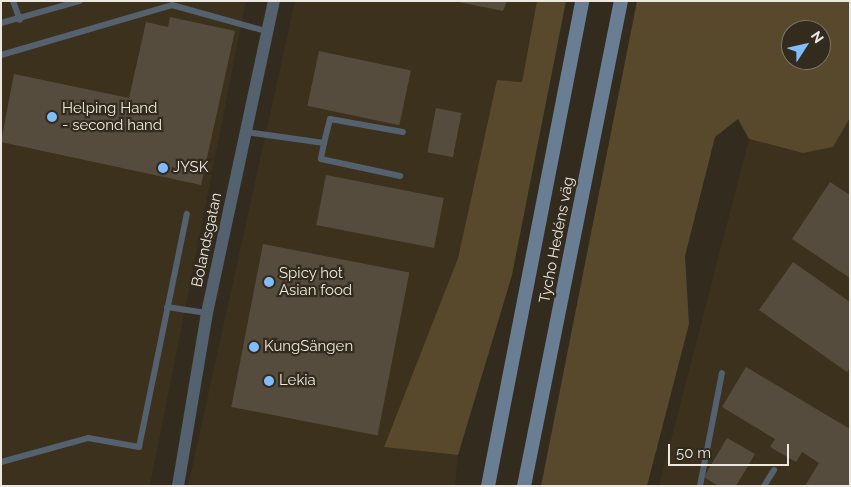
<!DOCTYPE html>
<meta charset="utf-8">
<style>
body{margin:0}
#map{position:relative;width:851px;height:487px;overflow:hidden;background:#332b1e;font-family:Raleway,sans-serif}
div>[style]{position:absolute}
.built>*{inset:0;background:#3c311d}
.green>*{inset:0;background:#58482c}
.building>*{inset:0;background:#554c3e;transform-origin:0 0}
.service>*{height:6px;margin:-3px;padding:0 3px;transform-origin:3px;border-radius:3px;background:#54616e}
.minor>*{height:12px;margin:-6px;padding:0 6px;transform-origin:6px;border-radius:6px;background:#54616e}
.secondary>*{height:14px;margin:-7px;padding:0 7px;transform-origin:7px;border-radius:7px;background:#697e93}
.dots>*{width:14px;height:14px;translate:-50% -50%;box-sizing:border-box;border:2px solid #332b1e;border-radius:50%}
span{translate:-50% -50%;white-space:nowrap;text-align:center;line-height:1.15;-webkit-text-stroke:4.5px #332b1e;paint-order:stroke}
.poi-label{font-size:15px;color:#ece7df}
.left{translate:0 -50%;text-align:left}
.street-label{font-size:15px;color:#ece7df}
.frame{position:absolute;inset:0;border:2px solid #ece7df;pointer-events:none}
.north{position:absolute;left:781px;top:20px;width:50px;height:50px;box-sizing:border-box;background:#332b1e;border:1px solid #7d766b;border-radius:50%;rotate:55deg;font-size:14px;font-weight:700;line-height:20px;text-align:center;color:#ece7df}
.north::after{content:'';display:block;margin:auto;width:18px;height:22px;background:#80bdfa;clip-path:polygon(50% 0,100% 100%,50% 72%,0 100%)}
.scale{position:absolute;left:668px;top:444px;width:121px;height:22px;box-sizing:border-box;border:2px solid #ece7df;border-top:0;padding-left:6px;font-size:15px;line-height:18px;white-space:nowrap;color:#ece7df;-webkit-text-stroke:4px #332b1e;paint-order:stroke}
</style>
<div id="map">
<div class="built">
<i style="clip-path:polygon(1px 1px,246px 1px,150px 486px,1px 486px)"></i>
<i style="clip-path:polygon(295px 1px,538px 1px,522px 82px,497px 80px,458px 258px,384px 447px,458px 455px,455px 486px,188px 486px)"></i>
<i style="clip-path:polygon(850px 118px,850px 486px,659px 486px,749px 139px,803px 153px,833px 147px)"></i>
</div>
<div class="green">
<i style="clip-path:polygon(537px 1px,566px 1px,512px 275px,458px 455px,384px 447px,458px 258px,497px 80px,522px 82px)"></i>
<i style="clip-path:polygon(evenodd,637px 1px,850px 1px,850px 118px,833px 147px,803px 153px,749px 139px,738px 119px,715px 137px,685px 256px,689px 324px,647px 486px,541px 486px,637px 1px,791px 30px,821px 30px,821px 60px,791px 60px,791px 30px)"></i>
</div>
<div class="building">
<i style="clip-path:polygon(454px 1px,507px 1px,503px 11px)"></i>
<i style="clip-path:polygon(170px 17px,235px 31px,201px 185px,1px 142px,14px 74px,129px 98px,146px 22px,168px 27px)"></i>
<i style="left:319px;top:51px;width:94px;height:56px;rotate:12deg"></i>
<i style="left:436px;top:108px;width:26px;height:45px;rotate:11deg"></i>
<i style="left:326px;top:175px;width:120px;height:51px;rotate:11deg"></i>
<i style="clip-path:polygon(830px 182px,850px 195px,850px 278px,792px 239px)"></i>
<i style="left:263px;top:244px;width:149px;height:166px;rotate:11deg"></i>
<i style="clip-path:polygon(793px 262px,850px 302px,850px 368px,847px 372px,759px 310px)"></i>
<i style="clip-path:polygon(746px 367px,850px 429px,850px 486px,805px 486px,819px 463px,802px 452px,796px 462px,770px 447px,775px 439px,722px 407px)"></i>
<i style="clip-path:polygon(727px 438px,755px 454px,736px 486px,718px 486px,704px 477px)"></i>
</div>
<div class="service">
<i style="left:13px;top:1px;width:20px;rotate:70deg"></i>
<i style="left:1px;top:23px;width:82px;rotate:-15.6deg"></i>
<i style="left:1px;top:55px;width:178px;rotate:-16.3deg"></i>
<i style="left:172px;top:5px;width:98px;rotate:15.5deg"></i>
<i style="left:246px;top:132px;width:79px;rotate:8deg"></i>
<i style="left:324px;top:143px;width:16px;rotate:101deg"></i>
<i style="left:321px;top:159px;width:81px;rotate:12.1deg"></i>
<i style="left:324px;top:143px;width:25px;rotate:-76deg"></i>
<i style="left:330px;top:119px;width:74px;rotate:10.1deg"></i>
<i style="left:167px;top:307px;width:40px;rotate:8.5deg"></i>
<i style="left:1px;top:462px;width:90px;rotate:-15.4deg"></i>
<i style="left:88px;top:438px;width:52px;rotate:10deg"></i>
<i style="left:139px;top:447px;width:238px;rotate:-78.4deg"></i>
<i style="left:700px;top:486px;width:115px;rotate:-79deg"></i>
<i style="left:764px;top:486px;width:19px;rotate:-58deg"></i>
</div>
<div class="minor">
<i style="left:178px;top:486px;width:175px;rotate:-80.5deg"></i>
<i style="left:207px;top:313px;width:319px;rotate:-77.9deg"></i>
</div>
<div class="secondary">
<i style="left:488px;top:486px;width:494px;rotate:-79deg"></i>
<i style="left:524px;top:486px;width:495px;rotate:-78.7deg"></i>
</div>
<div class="dots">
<i style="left:52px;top:117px;background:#80bdfa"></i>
<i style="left:163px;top:168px;background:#80bdfa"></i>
<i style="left:269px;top:282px;background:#80bdfa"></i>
<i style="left:254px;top:347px;background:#80bdfa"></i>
<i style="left:269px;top:381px;background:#80bdfa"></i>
</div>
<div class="poi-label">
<span class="left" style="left:62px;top:117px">Helping Hand<br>- second hand</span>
<span class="left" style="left:173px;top:168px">JYSK</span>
<span class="left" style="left:279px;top:282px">Spicy hot<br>Asian food</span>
<span class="left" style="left:264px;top:347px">KungSängen</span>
<span class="left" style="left:279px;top:381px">Lekia</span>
</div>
<div class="street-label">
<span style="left:207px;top:240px;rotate:-78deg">Bolandsgatan</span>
<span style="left:557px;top:240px;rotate:-79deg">Tycho Hedéns väg</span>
</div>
<div class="frame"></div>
<div class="north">N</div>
<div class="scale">50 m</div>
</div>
